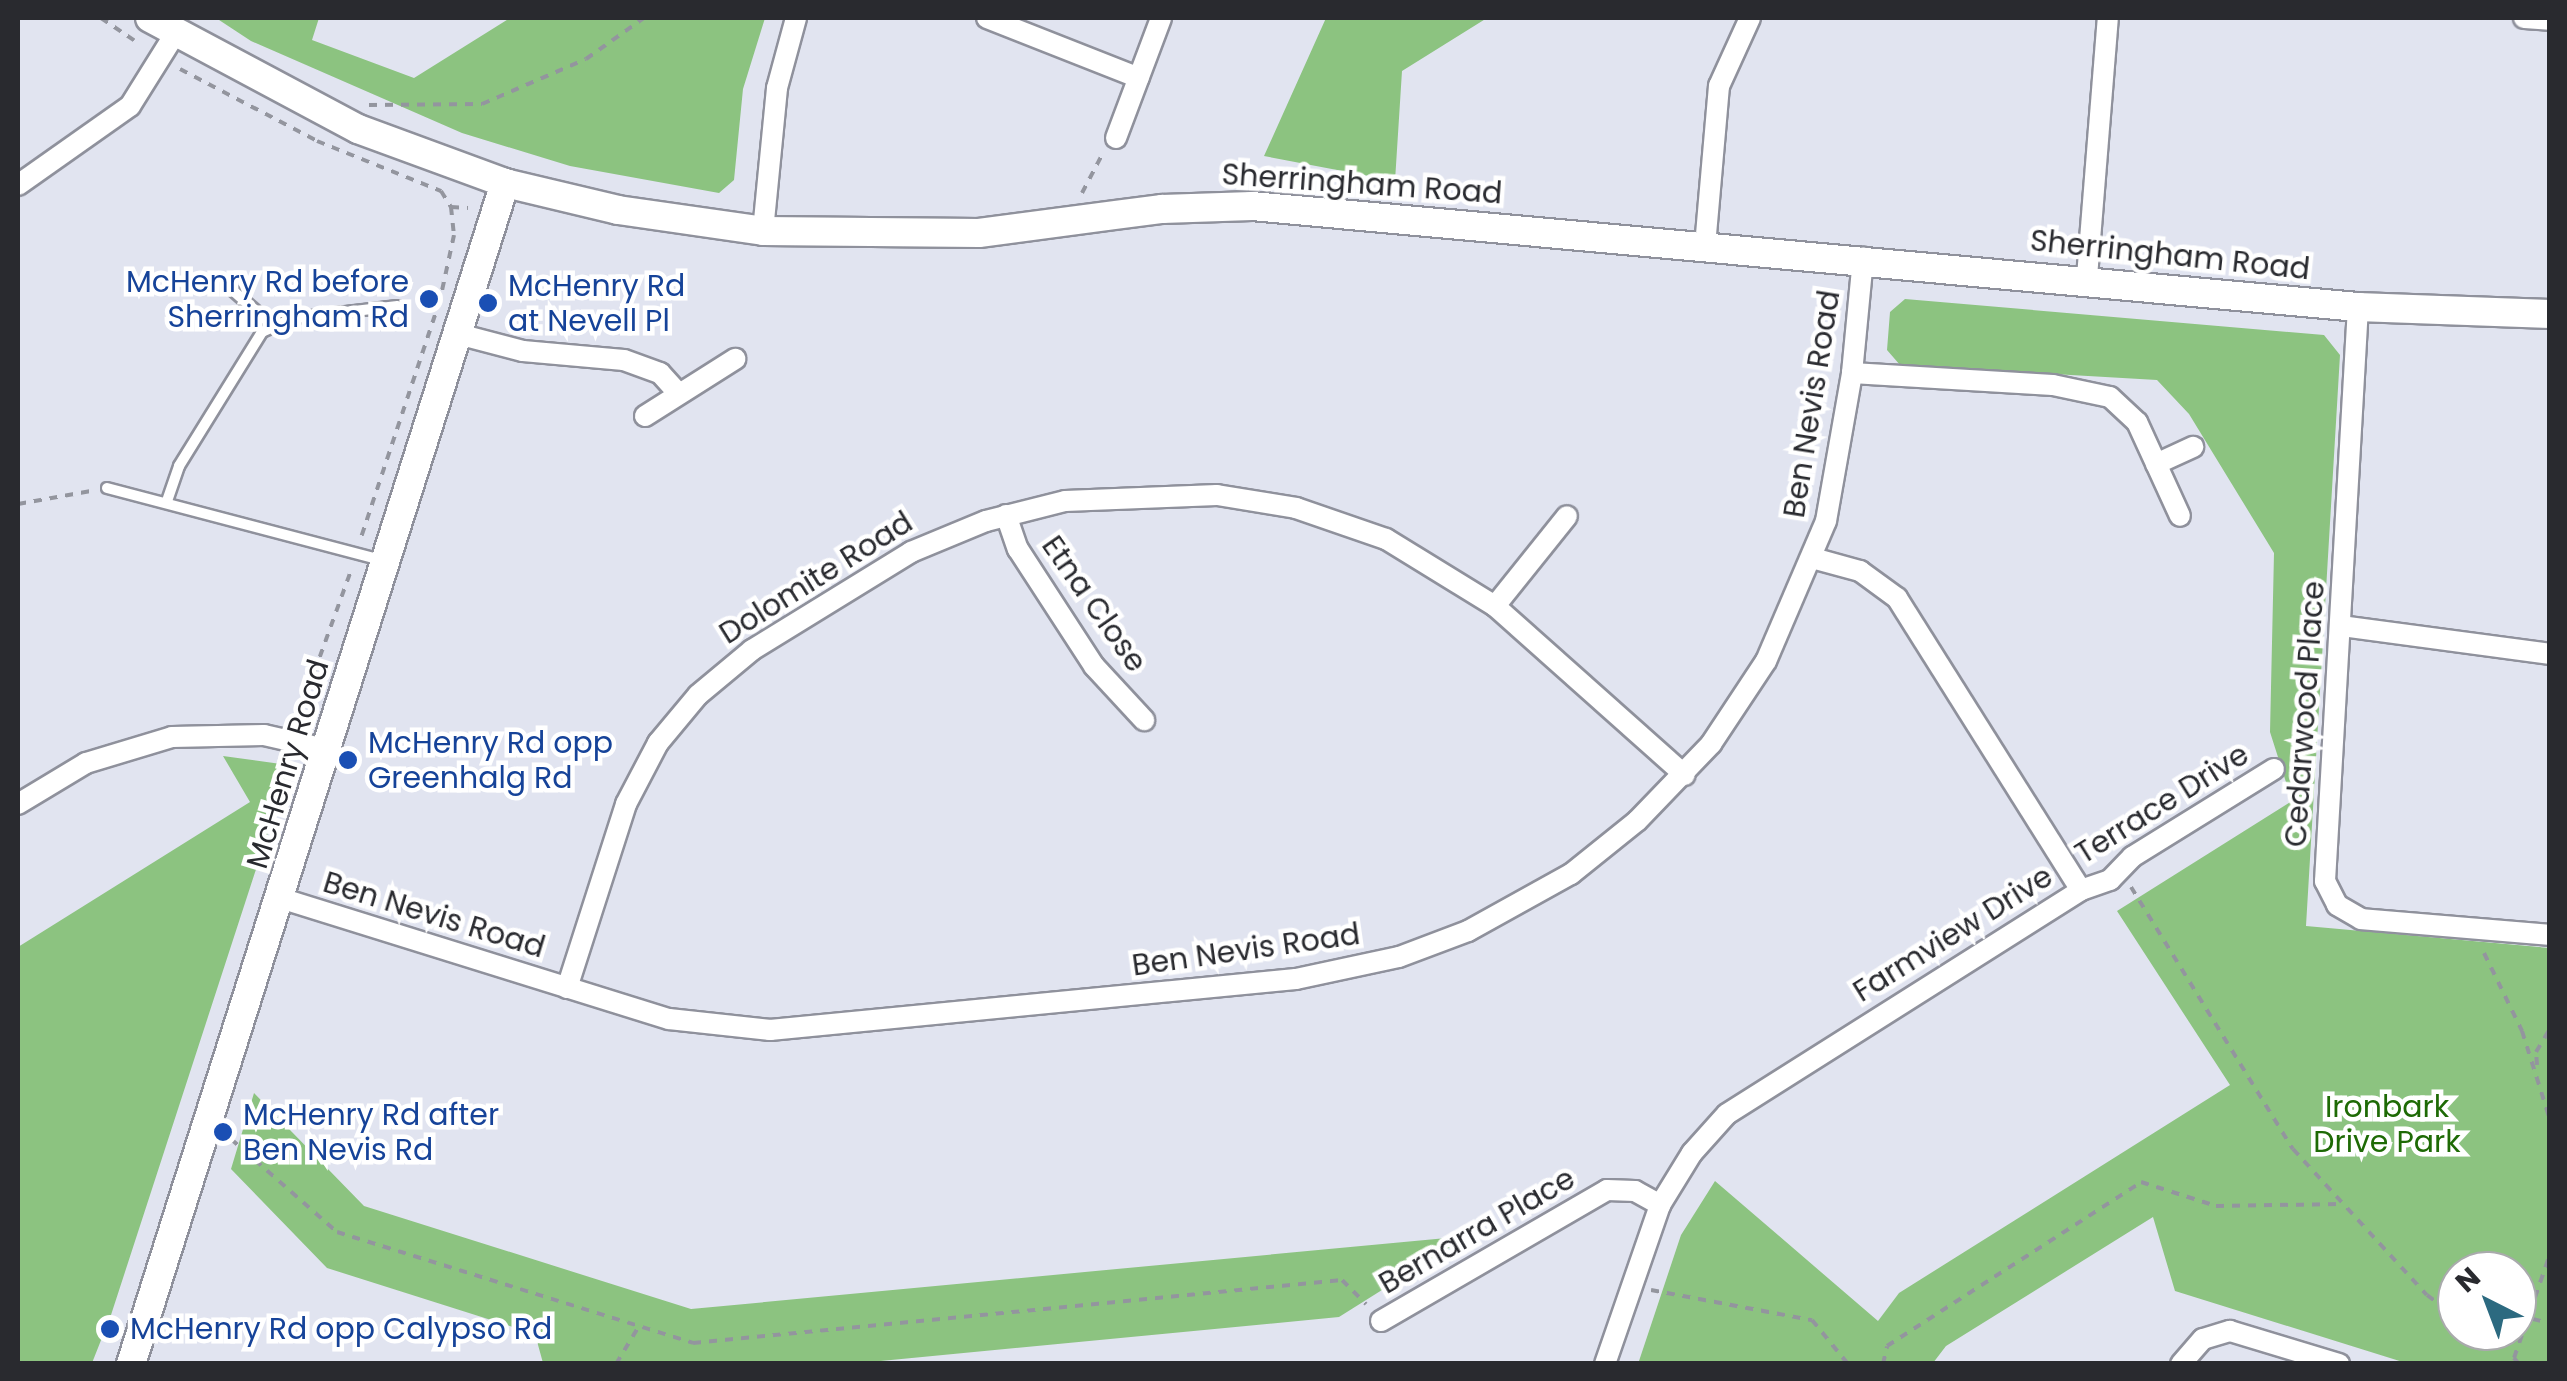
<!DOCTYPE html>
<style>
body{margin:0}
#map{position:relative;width:2567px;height:1381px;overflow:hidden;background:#e1e4f0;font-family:Poppins,sans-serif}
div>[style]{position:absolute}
.green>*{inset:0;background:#8cc380}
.path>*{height:4px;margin-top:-2px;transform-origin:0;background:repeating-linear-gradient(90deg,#93959e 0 8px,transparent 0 16px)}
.roads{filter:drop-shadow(2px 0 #8f919c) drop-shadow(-2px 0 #8f919c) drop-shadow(0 2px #8f919c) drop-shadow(0 -2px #8f919c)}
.lane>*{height:10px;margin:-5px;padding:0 5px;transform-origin:5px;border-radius:5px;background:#fff}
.street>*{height:20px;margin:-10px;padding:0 10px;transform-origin:10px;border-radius:10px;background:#fff}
.secondary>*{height:28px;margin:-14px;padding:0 14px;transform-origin:14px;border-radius:14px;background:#fff}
.dots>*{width:28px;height:28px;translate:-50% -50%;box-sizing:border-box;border:5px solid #fff;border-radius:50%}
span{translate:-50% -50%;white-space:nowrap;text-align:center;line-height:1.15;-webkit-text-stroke:9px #fff;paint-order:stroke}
.street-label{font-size:30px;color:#292a2f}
.transit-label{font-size:30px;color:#164399}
.right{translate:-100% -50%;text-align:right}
.left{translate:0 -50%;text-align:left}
.park-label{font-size:30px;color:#1e6a05}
.frame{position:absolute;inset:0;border:20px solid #292a2f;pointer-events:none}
.north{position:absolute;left:2437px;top:1251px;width:100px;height:100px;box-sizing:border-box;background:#fff;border:2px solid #a9aaac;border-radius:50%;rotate:318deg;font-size:28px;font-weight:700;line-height:40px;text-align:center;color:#292a2f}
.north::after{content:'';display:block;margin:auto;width:35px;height:45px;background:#2c6a80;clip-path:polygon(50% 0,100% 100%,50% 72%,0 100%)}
</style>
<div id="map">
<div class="green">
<i style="clip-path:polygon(216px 18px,319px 18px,312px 40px,414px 78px,510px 18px,765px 18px,743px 89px,734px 180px,719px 193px,570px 166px,462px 133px,251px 41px)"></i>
<i style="clip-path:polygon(1326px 18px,1487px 18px,1402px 71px,1395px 181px,1264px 156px)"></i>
<i style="clip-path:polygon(evenodd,1905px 299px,2324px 335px,2340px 355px,2306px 926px,2549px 948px,2549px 1363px,2406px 1363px,2175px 1291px,2153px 1217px,1946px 1346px,1933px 1363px,1638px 1364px,1681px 1235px,1715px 1181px,1878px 1321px,1899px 1293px,2230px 1085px,2117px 911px,2292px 801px,2270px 732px,2274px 553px,2189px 414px,2157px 380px,1900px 365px,1887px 350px,1890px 312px,1905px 299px,2457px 1271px,2517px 1271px,2517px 1331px,2457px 1331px,2457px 1271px)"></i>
<i style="clip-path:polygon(223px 756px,281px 764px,286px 777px,111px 1315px,92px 1363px,18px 1363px,18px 947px,250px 802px)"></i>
<i style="clip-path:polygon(254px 1093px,364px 1206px,691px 1309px,1468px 1236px,1339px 1317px,860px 1363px,543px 1363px,535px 1334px,327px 1268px,231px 1169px)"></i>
</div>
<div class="path">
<i style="left:101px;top:18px;width:40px;rotate:34deg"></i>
<i style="left:180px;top:69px;width:155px;rotate:27.7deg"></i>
<i style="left:317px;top:141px;width:134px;rotate:22deg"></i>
<i style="left:441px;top:191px;width:19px;rotate:58deg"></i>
<i style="left:451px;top:207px;width:28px;rotate:84deg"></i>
<i style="left:454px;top:235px;width:66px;rotate:102.2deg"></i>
<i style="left:440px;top:300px;width:253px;rotate:108.4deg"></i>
<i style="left:369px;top:105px;width:113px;rotate:-0.5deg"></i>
<i style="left:482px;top:104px;width:113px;rotate:-23.4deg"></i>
<i style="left:586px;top:59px;width:71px;rotate:-35.3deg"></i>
<i style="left:1082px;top:193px;width:45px;rotate:-62.3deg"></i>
<i style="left:451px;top:207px;width:17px;rotate:3deg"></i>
<i style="left:18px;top:504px;width:74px;rotate:-10.1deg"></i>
<i style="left:298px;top:717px;width:158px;rotate:-70.1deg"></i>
<i style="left:2131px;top:887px;width:308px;rotate:58.3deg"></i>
<i style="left:2293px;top:1149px;width:198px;rotate:47.5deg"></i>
<i style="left:2427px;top:1295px;width:38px;rotate:37deg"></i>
<i style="left:2484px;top:953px;width:87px;rotate:64deg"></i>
<i style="left:2522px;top:1031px;width:93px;rotate:72.5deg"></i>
<i style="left:2537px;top:1065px;width:13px;rotate:-94deg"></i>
<i style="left:2536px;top:1052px;width:27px;rotate:-59deg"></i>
<i style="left:231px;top:1139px;width:141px;rotate:41.3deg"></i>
<i style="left:337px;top:1232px;width:373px;rotate:17.3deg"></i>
<i style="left:693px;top:1343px;width:652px;rotate:-5.54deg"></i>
<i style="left:1342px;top:1280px;width:34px;rotate:45deg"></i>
<i style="left:1651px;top:1290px;width:164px;rotate:10.6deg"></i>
<i style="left:1812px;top:1320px;width:57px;rotate:50.7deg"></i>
<i style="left:2517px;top:1315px;width:34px;rotate:14deg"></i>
<i style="left:616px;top:1364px;width:44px;rotate:-58.8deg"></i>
<i style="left:1883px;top:1364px;width:18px;rotate:-77deg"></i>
<i style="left:1887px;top:1346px;width:302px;rotate:-32.8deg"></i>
<i style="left:2141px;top:1182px;width:79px;rotate:17.7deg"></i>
<i style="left:2216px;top:1206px;width:125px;rotate:-0.9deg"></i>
<i style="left:2519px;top:1364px;width:8px;rotate:-130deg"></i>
<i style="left:2514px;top:1358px;width:110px;rotate:-70.9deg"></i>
</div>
<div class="roads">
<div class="lane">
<i style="left:230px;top:288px;width:56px;rotate:41.4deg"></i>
<i style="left:107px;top:488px;width:284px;rotate:14.7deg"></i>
<i style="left:167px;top:501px;width:37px;rotate:-71deg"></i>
<i style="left:179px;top:466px;width:158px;rotate:-58.2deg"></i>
<i style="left:262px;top:332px;width:35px;rotate:-24deg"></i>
<i style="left:294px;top:318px;width:104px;rotate:-6.6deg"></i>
</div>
<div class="street">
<i style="left:987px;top:18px;width:163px;rotate:21.5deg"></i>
<i style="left:2524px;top:18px;width:26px;rotate:4deg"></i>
<i style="left:1116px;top:138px;width:128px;rotate:-69.4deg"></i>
<i style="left:18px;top:185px;width:137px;rotate:-35.2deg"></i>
<i style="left:130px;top:106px;width:85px;rotate:-58deg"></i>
<i style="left:763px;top:231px;width:144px;rotate:-84.4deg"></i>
<i style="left:777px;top:88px;width:73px;rotate:-74.8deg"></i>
<i style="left:1705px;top:246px;width:161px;rotate:-85deg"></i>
<i style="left:1719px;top:86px;width:75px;rotate:-65.5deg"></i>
<i style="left:2087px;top:277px;width:260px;rotate:-85.4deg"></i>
<i style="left:2358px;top:307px;width:575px;rotate:93.29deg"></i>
<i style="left:2325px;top:881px;width:27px;rotate:63deg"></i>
<i style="left:2337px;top:905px;width:28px;rotate:30deg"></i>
<i style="left:2361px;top:919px;width:190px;rotate:4.8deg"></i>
<i style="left:458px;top:334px;width:67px;rotate:14.7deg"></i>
<i style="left:523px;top:351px;width:101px;rotate:5.1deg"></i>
<i style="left:624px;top:360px;width:38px;rotate:20deg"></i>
<i style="left:660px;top:373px;width:28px;rotate:48deg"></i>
<i style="left:1852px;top:373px;width:201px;rotate:3.4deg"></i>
<i style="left:2053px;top:385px;width:58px;rotate:11.9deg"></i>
<i style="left:2110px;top:397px;width:37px;rotate:43deg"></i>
<i style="left:2137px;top:422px;width:103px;rotate:65.4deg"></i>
<i style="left:645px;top:416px;width:107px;rotate:-32.3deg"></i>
<i style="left:2156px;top:464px;width:41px;rotate:-24.7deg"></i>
<i style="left:1006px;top:515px;width:36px;rotate:71deg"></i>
<i style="left:1018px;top:549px;width:140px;rotate:57deg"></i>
<i style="left:1094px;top:666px;width:74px;rotate:47.2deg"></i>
<i style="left:1816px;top:559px;width:46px;rotate:15.3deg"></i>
<i style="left:1860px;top:571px;width:46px;rotate:36.1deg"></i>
<i style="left:1897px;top:598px;width:345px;rotate:57.8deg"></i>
<i style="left:1495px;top:606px;width:115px;rotate:-51.3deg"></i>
<i style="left:2341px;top:626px;width:211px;rotate:7.6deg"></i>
<i style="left:18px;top:804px;width:79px;rotate:-31.1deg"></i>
<i style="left:86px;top:763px;width:90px;rotate:-16.8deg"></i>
<i style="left:172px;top:737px;width:92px;rotate:-1.2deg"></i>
<i style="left:264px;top:735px;width:63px;rotate:12.9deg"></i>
<i style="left:280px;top:898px;width:407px;rotate:17.3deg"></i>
<i style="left:669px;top:1019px;width:102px;rotate:6.2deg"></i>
<i style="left:770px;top:1030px;width:528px;rotate:-5.54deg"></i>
<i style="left:1296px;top:979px;width:105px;rotate:-12.1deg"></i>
<i style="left:1399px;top:957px;width:74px;rotate:-20.6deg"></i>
<i style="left:1468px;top:931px;width:118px;rotate:-29deg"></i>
<i style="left:1571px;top:874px;width:85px;rotate:-38.8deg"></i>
<i style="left:1637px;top:821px;width:107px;rotate:-46.1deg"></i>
<i style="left:1711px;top:744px;width:100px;rotate:-56.5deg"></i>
<i style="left:1766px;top:661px;width:152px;rotate:-66.8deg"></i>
<i style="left:1826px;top:521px;width:150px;rotate:-80deg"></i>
<i style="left:1852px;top:373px;width:116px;rotate:-84.5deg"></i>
<i style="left:567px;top:988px;width:193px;rotate:-72.2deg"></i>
<i style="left:626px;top:804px;width:69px;rotate:-62.3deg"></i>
<i style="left:658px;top:743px;width:62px;rotate:-50.2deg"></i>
<i style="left:698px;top:695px;width:70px;rotate:-39.8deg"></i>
<i style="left:752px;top:650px;width:187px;rotate:-31.6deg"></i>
<i style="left:911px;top:552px;width:81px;rotate:-22.5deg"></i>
<i style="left:986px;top:521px;width:81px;rotate:-14.2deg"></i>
<i style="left:1065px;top:501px;width:152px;rotate:-2.3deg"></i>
<i style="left:1217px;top:495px;width:80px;rotate:9.3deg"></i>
<i style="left:1296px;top:508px;width:95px;rotate:19deg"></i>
<i style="left:1386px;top:539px;width:128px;rotate:31.6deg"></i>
<i style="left:1495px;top:606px;width:254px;rotate:41.7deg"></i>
<i style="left:1381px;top:1321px;width:261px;rotate:-30.1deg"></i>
<i style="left:1607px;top:1190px;width:28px;rotate:2deg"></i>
<i style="left:1635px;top:1191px;width:29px;rotate:29deg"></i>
<i style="left:1605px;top:1364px;width:168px;rotate:-70.9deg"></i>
<i style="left:1660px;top:1205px;width:61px;rotate:-58.4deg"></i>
<i style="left:1692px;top:1153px;width:52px;rotate:-48.1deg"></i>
<i style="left:1727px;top:1114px;width:419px;rotate:-32.3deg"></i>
<i style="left:2081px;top:890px;width:31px;rotate:-19deg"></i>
<i style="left:2110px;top:880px;width:32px;rotate:-46deg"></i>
<i style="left:2132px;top:857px;width:167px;rotate:-31.8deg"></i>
<i style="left:2181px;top:1364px;width:33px;rotate:-49deg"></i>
<i style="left:2203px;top:1339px;width:28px;rotate:-17deg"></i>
<i style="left:2230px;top:1331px;width:114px;rotate:16.8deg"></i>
</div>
<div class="secondary">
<i style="left:150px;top:18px;width:236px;rotate:28.1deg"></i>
<i style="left:358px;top:129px;width:157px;rotate:20.2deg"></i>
<i style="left:505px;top:183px;width:116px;rotate:13.4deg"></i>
<i style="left:618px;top:210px;width:147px;rotate:8.2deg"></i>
<i style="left:763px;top:231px;width:216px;rotate:0.5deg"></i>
<i style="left:979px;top:233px;width:185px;rotate:-7.5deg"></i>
<i style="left:1162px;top:209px;width:90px;rotate:-1.9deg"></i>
<i style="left:1252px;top:206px;width:1111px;rotate:5.22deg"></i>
<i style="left:2358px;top:307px;width:192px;rotate:2.1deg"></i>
<i style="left:131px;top:1364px;width:1239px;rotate:-72.43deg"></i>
</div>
</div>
<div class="dots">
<i style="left:429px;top:299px;background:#1a4fb4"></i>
<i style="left:488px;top:303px;background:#1a4fb4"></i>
<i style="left:348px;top:760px;background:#1a4fb4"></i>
<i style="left:223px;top:1132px;background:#1a4fb4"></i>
<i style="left:110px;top:1329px;background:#1a4fb4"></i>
</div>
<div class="street-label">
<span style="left:1362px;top:184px;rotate:4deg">Sherringham Road</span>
<span style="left:2170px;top:255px;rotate:6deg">Sherringham Road</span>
<span style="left:1812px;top:404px;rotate:-81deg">Ben Nevis Road</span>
<span style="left:816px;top:578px;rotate:-32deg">Dolomite Road</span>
<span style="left:1094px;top:604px;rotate:55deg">Etna Close</span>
<span style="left:2305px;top:714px;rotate:-86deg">Cedarwood Place</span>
<span style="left:288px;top:764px;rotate:-73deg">McHenry Road</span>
<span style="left:2162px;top:804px;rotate:-32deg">Terrace Drive</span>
<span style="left:434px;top:915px;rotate:17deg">Ben Nevis Road</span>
<span style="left:1953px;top:934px;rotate:-32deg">Farmview Drive</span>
<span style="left:1246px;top:950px;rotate:-8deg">Ben Nevis Road</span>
<span style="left:1477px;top:1231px;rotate:-30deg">Bernarra Place</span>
</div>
<div class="transit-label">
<span class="right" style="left:409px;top:299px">McHenry Rd before<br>Sherringham Rd</span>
<span class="left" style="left:508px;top:303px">McHenry Rd<br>at Nevell Pl</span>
<span class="left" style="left:368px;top:760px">McHenry Rd opp<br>Greenhalg Rd</span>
<span class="left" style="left:243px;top:1132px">McHenry Rd after<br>Ben Nevis Rd</span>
<span class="left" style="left:130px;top:1329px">McHenry Rd opp Calypso Rd</span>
</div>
<div class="park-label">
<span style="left:2387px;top:1124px">Ironbark<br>Drive Park</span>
</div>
<div class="frame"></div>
<div class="north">N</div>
</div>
